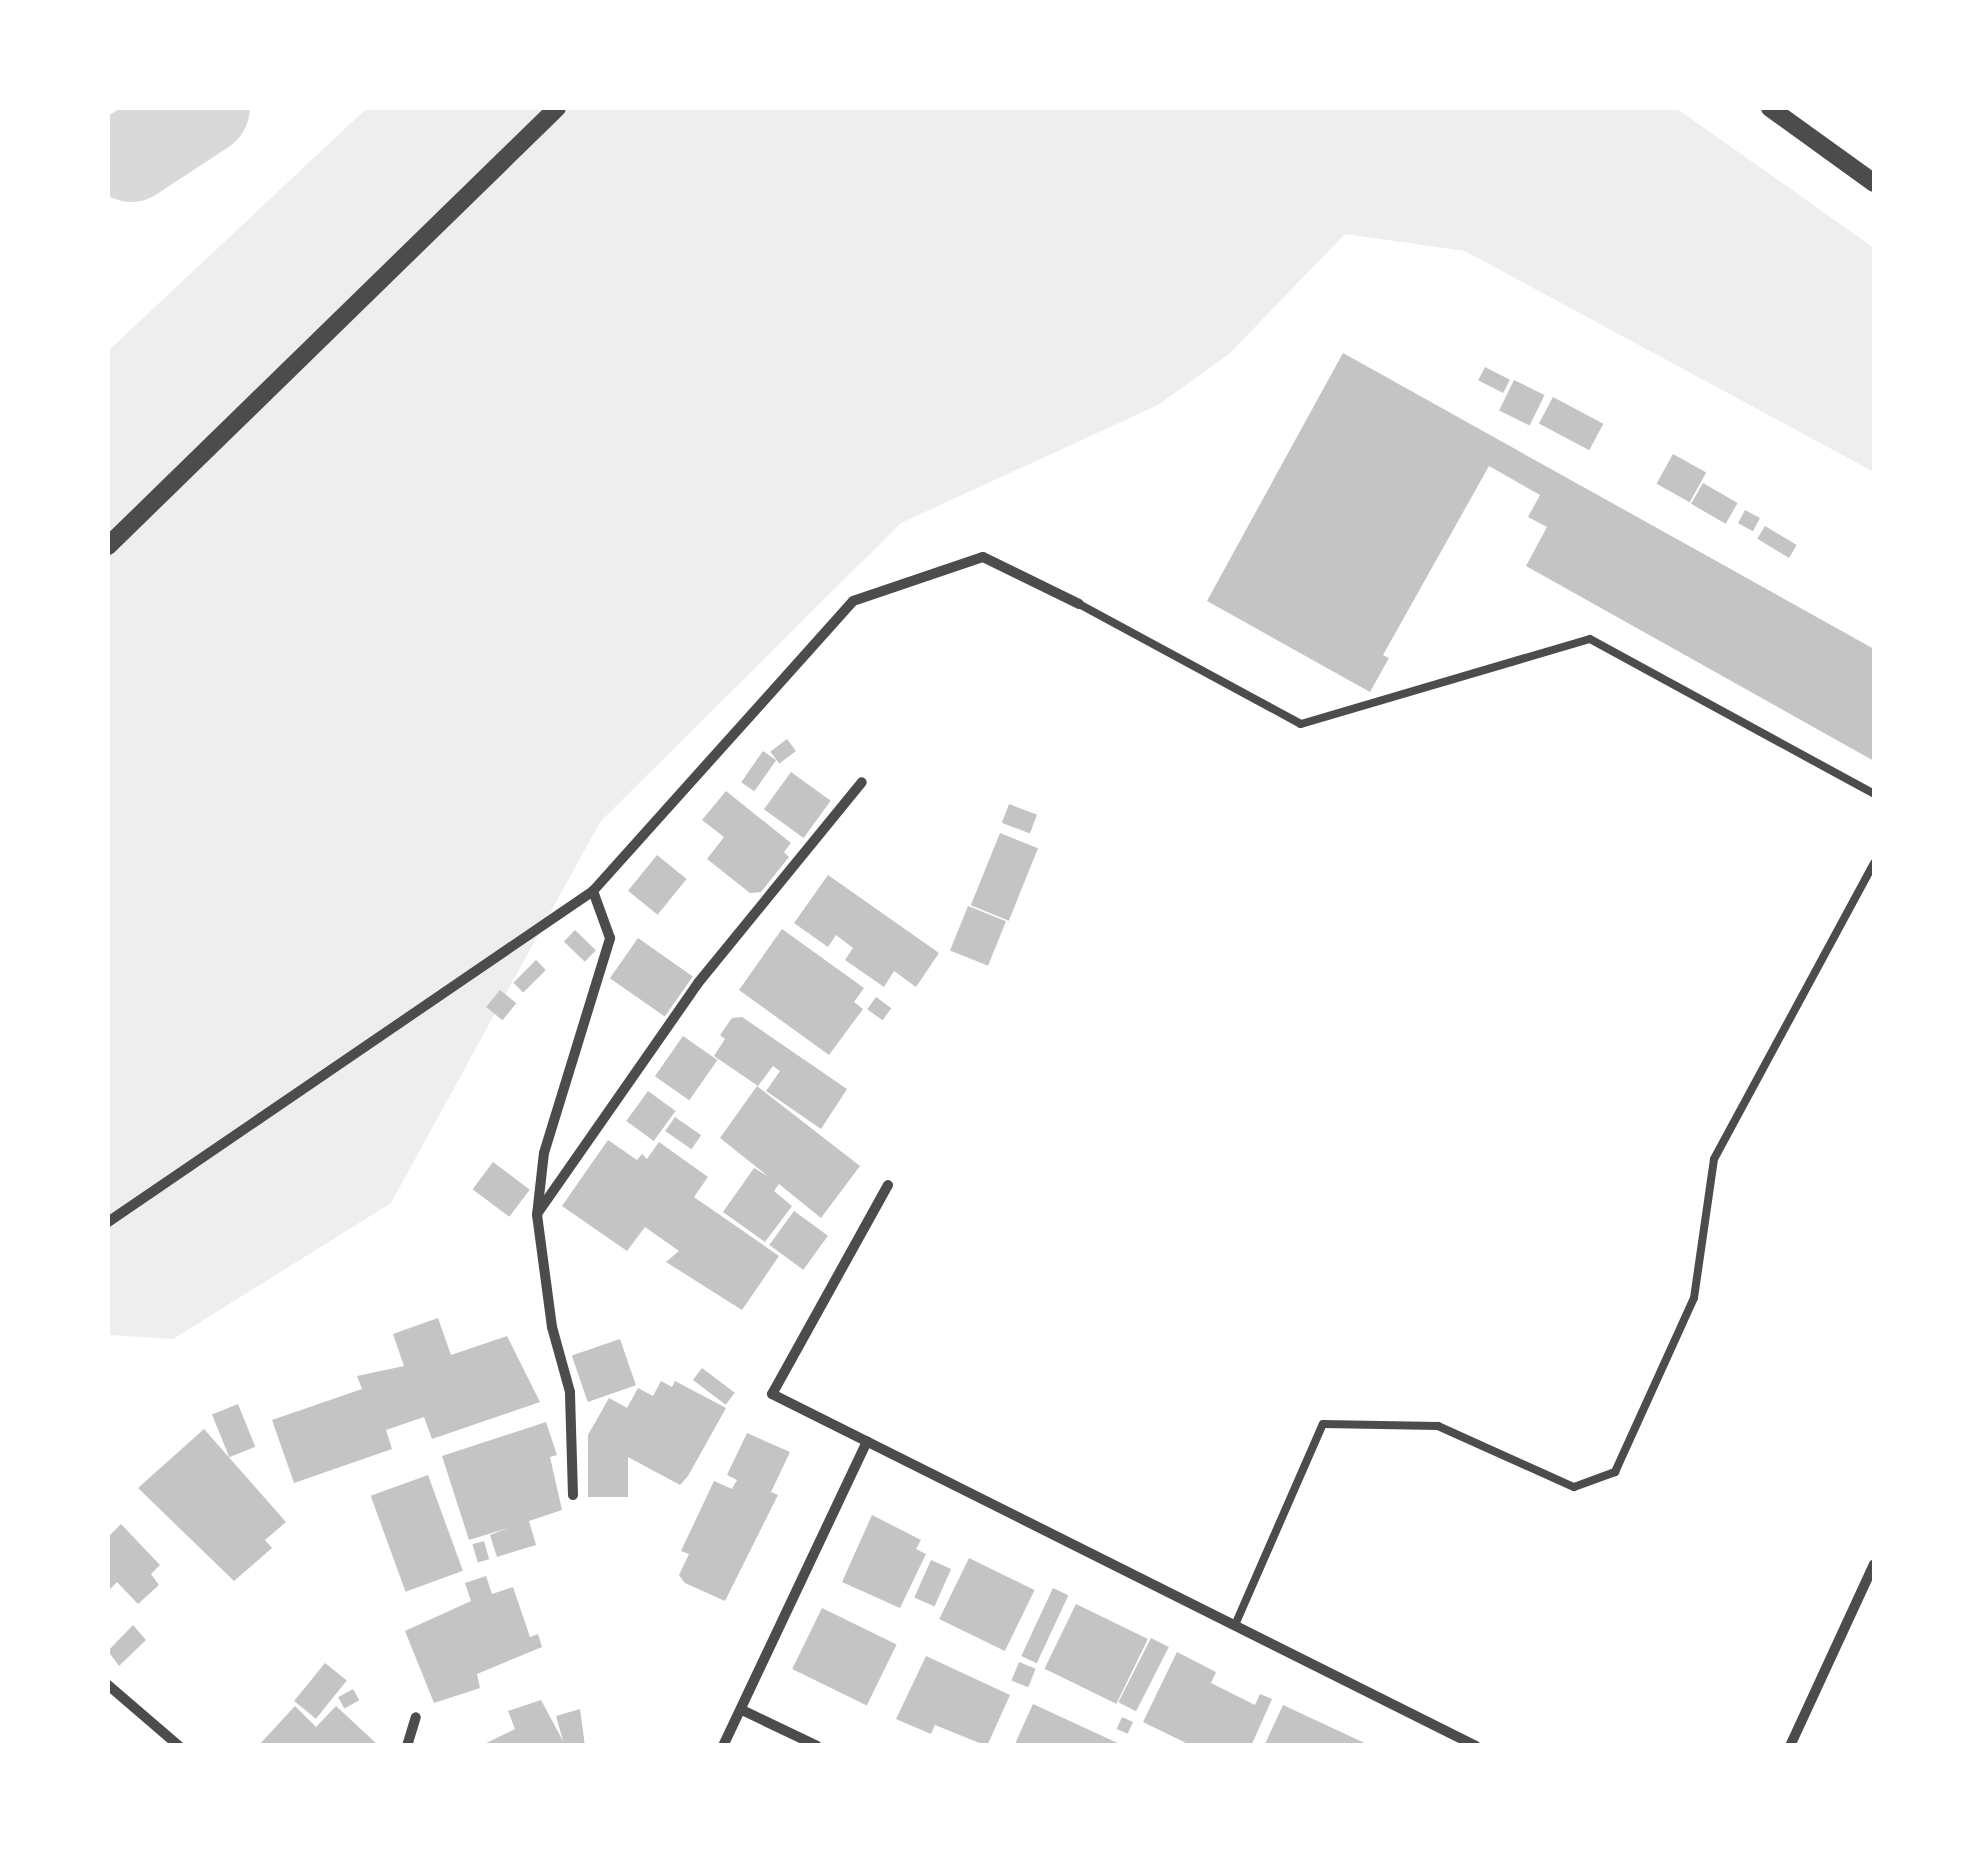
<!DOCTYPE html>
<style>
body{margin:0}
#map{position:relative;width:1982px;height:1853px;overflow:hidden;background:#fff;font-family:Lato,sans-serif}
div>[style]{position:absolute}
.green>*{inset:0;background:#eee}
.river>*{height:92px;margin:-46px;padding:0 46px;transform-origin:46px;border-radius:46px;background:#d9d9d9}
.building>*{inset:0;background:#c4c4c4;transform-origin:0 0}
.service>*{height:8px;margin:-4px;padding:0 4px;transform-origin:4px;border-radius:4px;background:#4c4c4c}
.minor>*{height:10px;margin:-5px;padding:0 5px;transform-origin:5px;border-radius:5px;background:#4c4c4c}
.tertiary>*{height:18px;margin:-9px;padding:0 9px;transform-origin:9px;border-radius:9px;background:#4c4c4c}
span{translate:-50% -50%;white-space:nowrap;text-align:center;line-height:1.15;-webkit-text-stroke:9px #fff;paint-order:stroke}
.frame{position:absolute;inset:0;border:110px solid #fff;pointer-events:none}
</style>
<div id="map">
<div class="green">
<i style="clip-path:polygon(367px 108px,1676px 108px,1874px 248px,1874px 472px,1465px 251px,1345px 234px,1229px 354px,1158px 405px,901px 523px,600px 822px,391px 1203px,173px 1339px,108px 1335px,108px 351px)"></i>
</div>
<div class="river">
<i style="left:131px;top:156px;width:87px;rotate:-33.3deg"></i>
</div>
<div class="building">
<i style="clip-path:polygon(1343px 353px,1874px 649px,1874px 761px,1526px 566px,1547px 527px,1528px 517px,1540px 495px,1489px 466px,1383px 655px,1389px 658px,1370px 692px,1207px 601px)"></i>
<i style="left:1485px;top:367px;width:28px;height:15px;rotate:27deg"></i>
<i style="left:1514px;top:380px;width:34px;height:34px;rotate:26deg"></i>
<i style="left:1553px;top:397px;width:57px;height:30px;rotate:28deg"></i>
<i style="left:1673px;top:454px;width:38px;height:34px;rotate:29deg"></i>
<i style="left:1703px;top:483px;width:40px;height:24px;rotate:30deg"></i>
<i style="left:1745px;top:510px;width:17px;height:15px;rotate:28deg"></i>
<i style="left:1765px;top:526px;width:37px;height:15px;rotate:31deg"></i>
<i style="left:787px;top:739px;width:15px;height:21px;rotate:53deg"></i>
<i style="left:763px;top:751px;width:16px;height:38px;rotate:35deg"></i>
<i style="left:791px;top:772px;width:49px;height:46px;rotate:36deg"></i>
<i style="clip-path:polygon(726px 791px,791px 843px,784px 852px,789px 857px,761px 892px,750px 893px,707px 859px,724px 837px,702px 820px)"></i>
<i style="left:1009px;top:804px;width:30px;height:20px;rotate:21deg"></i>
<i style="left:1000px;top:833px;width:41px;height:78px;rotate:22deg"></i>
<i style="left:657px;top:855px;width:38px;height:46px;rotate:39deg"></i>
<i style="clip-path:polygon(828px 875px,939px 953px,916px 987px,894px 971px,884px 987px,845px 960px,853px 948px,836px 935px,828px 947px,794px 923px)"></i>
<i style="left:968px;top:906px;width:41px;height:48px;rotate:22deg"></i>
<i style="clip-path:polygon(782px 929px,864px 988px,854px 1002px,863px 1009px,829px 1055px,739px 990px)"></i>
<i style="left:575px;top:930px;width:29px;height:16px;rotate:44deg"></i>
<i style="left:638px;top:938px;width:67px;height:49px;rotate:35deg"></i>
<i style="left:536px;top:960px;width:14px;height:32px;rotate:45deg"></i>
<i style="left:500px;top:990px;width:21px;height:22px;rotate:39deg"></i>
<i style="left:876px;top:997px;width:19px;height:15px;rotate:36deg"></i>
<i style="clip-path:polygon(742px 1017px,847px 1089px,821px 1129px,766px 1091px,780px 1071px,773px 1066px,758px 1086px,714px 1056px,725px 1039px,720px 1035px,732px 1018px)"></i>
<i style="left:683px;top:1036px;width:42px;height:49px;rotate:35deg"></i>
<i style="clip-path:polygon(757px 1086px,860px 1166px,821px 1218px,779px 1184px,774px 1191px,792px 1206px,765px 1242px,723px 1212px,754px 1168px,769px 1177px,720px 1138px)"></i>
<i style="left:648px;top:1091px;width:34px;height:37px;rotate:36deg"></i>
<i style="left:675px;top:1117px;width:32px;height:17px;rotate:35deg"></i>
<i style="clip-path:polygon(608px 1140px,637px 1160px,642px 1154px,647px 1159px,659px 1142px,708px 1177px,694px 1197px,779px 1256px,742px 1310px,666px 1262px,679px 1251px,645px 1227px,627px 1251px,562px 1206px)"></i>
<i style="left:493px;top:1162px;width:46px;height:34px;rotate:37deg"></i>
<i style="left:794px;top:1211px;width:42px;height:42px;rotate:36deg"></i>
<i style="clip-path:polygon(438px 1318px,451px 1355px,507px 1336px,540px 1402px,432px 1439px,424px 1417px,386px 1430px,392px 1449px,294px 1483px,272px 1420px,362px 1389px,357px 1376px,404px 1366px,393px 1334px)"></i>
<i style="left:620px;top:1339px;width:49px;height:51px;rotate:71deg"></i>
<i style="left:702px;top:1368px;width:41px;height:15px;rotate:37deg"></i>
<i style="clip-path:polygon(661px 1381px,672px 1387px,675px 1381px,726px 1408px,688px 1476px,680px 1485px,628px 1457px,628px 1497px,588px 1497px,588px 1435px,609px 1398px,627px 1408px,638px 1388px,653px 1396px)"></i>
<i style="left:238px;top:1404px;width:46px;height:28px;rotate:68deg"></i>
<i style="clip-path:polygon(546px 1422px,557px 1455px,550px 1457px,562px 1510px,529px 1521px,536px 1545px,497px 1557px,490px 1535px,508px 1528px,469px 1540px,442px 1456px)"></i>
<i style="clip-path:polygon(204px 1429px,286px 1522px,265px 1540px,272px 1548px,234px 1581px,138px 1488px)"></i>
<i style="clip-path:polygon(747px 1433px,790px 1452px,771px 1492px,778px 1495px,725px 1601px,685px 1583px,679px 1575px,689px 1554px,681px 1551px,714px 1481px,732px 1489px,737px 1480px,727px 1475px)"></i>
<i style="left:428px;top:1475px;width:102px;height:61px;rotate:70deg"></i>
<i style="clip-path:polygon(872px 1515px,921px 1540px,916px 1549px,926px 1554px,900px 1608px,842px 1582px)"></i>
<i style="clip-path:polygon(121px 1524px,160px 1565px,151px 1574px,159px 1585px,138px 1604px,117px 1582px,108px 1591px,108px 1537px)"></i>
<i style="left:484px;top:1541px;width:19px;height:12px;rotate:74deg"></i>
<i style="left:969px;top:1558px;width:73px;height:68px;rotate:26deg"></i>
<i style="left:931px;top:1560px;width:22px;height:41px;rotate:24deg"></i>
<i style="clip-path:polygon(486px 1576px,492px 1594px,513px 1587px,530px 1637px,538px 1634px,542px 1647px,477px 1674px,480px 1688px,434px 1703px,405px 1631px,471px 1601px,465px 1583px)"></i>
<i style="left:1053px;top:1588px;width:17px;height:75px;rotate:25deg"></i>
<i style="left:1076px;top:1604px;width:80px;height:72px;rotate:26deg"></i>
<i style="left:822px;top:1608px;width:83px;height:68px;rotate:26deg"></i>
<i style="clip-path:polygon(133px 1625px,146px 1640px,119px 1666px,108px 1651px)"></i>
<i style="left:1151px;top:1638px;width:20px;height:72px;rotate:27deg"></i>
<i style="clip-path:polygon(1177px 1652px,1216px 1672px,1211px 1683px,1255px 1705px,1260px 1694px,1272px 1699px,1251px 1746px,1192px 1746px,1143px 1722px)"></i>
<i style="clip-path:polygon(926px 1656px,1010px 1695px,987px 1746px,935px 1725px,931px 1734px,896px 1719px)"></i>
<i style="left:1019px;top:1662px;width:18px;height:20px;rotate:22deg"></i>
<i style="left:325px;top:1663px;width:28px;height:49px;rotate:39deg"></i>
<i style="left:353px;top:1689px;width:13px;height:17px;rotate:61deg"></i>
<i style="clip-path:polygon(541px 1700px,563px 1741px,556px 1716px,580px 1709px,585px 1746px,480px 1746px,515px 1729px,508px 1711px)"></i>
<i style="clip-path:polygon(1033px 1704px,1124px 1746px,1014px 1746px)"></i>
<i style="clip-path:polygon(1283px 1705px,1371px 1746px,1264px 1746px)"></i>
<i style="clip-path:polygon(295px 1706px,316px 1727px,336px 1706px,379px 1746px,258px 1746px)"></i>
<i style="left:1122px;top:1717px;width:12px;height:13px;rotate:24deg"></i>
</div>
<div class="service">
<i style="left:1079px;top:604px;width:252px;rotate:28.4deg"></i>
<i style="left:1301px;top:724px;width:301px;rotate:-16.4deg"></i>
<i style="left:1590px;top:639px;width:324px;rotate:28.6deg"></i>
<i style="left:1235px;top:1625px;width:219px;rotate:-66.4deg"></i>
<i style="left:1323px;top:1424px;width:115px;rotate:1deg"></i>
<i style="left:1438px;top:1426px;width:149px;rotate:24.2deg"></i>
<i style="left:1574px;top:1487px;width:44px;rotate:-20.1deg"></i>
<i style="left:1615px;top:1472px;width:191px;rotate:-65.6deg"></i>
<i style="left:1694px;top:1298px;width:140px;rotate:-81.8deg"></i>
<i style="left:1714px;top:1159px;width:336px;rotate:-61.6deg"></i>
</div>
<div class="minor">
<i style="left:888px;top:1185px;width:239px;rotate:119deg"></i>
<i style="left:772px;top:1394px;width:787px;rotate:26.57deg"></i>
<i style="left:537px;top:1214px;width:282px;rotate:-55.1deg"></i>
<i style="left:698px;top:983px;width:259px;rotate:-50.8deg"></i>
<i style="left:108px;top:1222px;width:587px;rotate:-34.31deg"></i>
<i style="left:593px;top:891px;width:389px;rotate:-48.1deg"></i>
<i style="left:853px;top:601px;width:137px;rotate:-18.7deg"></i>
<i style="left:983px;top:557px;width:107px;rotate:26.1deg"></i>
<i style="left:573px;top:1495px;width:103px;rotate:-91.7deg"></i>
<i style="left:570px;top:1392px;width:67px;rotate:-105.5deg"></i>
<i style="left:552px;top:1327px;width:113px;rotate:-97.6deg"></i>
<i style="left:537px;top:1215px;width:62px;rotate:-83.6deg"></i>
<i style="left:544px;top:1153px;width:225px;rotate:-72.9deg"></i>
<i style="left:610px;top:938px;width:50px;rotate:-109.9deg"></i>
<i style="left:108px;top:1685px;width:94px;rotate:40.7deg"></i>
<i style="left:742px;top:1710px;width:83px;rotate:25.6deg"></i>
<i style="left:407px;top:1746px;width:30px;rotate:-73deg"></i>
<i style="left:723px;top:1746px;width:337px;rotate:-64.7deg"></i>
<i style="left:1790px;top:1746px;width:200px;rotate:-65.2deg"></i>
</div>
<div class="tertiary">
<i style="left:1770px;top:108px;width:128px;rotate:35.8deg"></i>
<i style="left:108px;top:546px;width:627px;rotate:-44.29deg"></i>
</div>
<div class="frame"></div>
</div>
